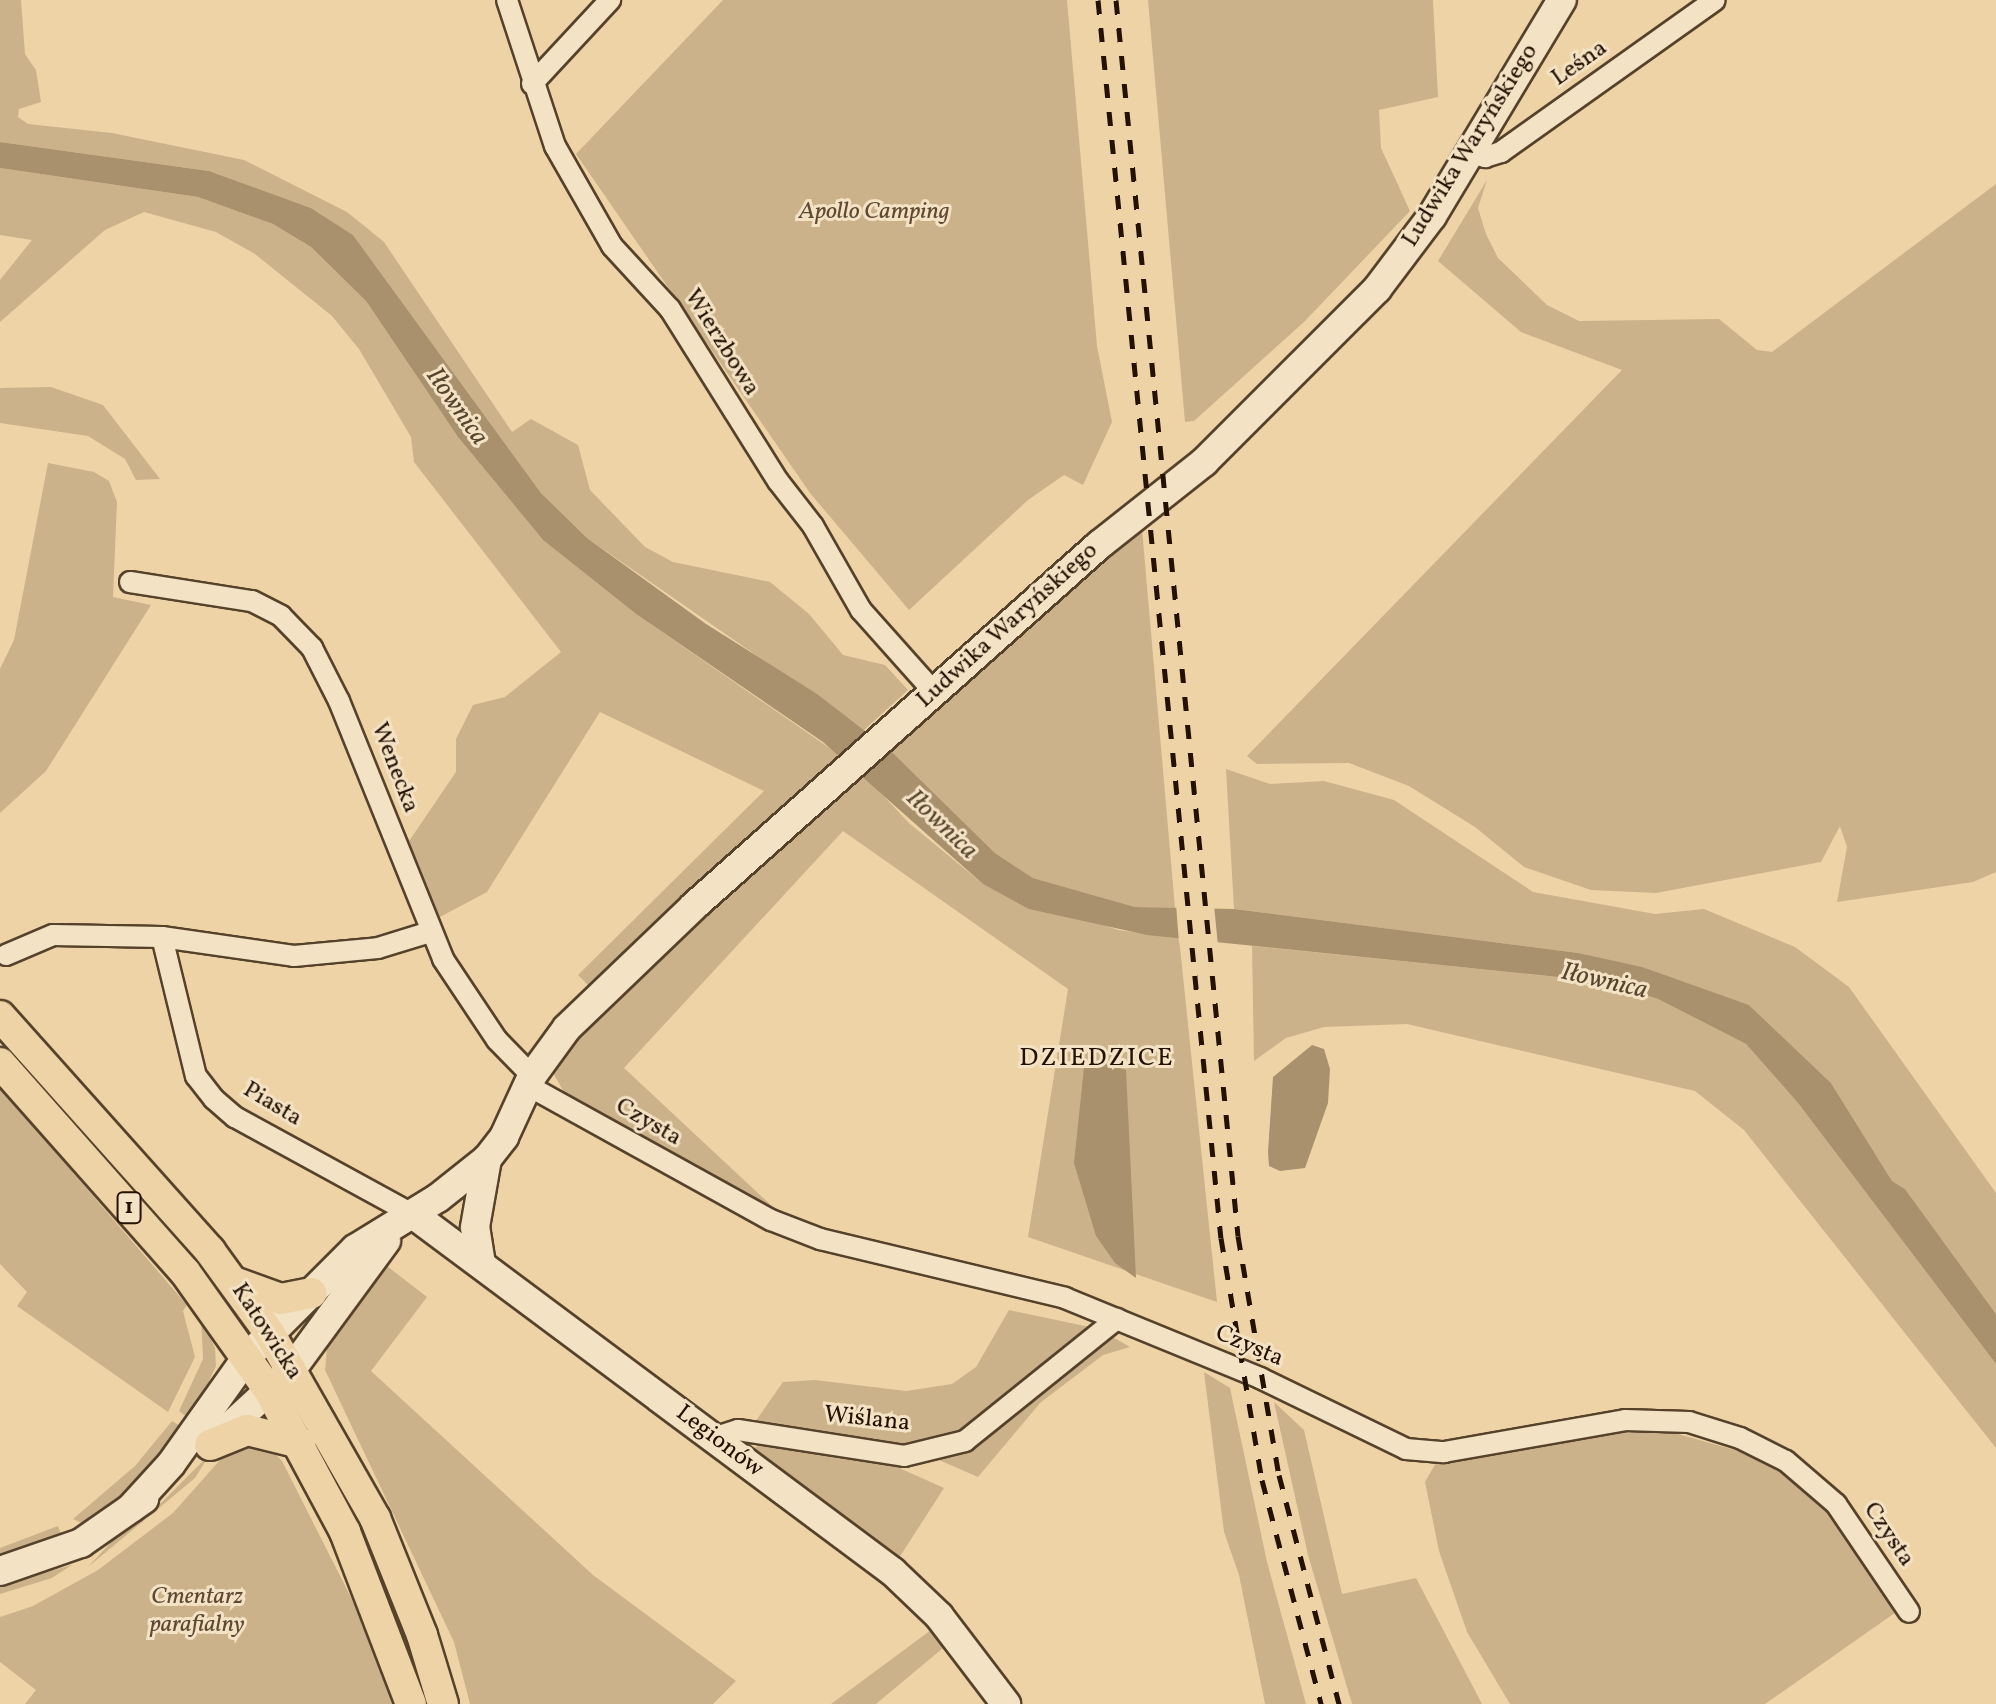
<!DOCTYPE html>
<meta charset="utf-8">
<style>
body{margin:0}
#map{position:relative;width:1996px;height:1704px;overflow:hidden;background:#eed3a6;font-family:Vollkorn,serif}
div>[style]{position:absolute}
.green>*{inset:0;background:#ccb28a}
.water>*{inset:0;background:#a9916e}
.pier>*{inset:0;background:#eed3a6}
.roads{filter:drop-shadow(2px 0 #56422b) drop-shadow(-2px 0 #56422b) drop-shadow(0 2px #56422b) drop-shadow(0 -2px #56422b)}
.street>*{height:20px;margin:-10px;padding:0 10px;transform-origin:10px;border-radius:10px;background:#f4e2c5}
.secondary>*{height:28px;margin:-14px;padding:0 14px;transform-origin:14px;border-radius:14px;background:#f4e2c5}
.primary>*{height:30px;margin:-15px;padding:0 15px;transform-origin:15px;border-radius:15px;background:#eed3a6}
.rail>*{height:5px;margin-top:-2.5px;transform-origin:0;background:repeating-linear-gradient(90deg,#241102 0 14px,transparent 0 28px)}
span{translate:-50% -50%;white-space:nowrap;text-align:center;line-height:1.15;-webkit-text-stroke:6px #f4e2c5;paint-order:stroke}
.shield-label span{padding:2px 6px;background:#f4e2c5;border:2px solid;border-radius:6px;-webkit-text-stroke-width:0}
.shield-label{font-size:22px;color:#241102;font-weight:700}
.street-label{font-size:24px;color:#241102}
.park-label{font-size:24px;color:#5f4932;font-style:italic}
.water-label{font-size:26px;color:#59442d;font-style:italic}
.neighbourhood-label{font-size:26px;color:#241102;letter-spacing:2px}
</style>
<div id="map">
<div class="green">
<i style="clip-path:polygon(0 0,21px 0,25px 54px,36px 70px,41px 102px,19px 109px,18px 117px,28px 124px,112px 133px,244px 160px,347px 212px,384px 242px,512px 432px,531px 419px,578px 445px,590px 490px,645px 547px,673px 562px,770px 582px,809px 614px,843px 655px,885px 665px,908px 690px,864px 730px,587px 538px,541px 493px,353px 235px,311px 208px,209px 171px,0 142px)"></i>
<i style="clip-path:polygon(723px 0,1067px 0,1097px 346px,1112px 422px,1083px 485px,1064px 475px,1028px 500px,909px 610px,810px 493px,576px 154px)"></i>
<i style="clip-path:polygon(1148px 0,1433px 0,1438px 97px,1379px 110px,1381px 148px,1410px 211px,1304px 322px,1194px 421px,1185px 422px)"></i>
<i style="clip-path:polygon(0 168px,198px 197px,273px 224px,311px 247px,366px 301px,458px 437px,543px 540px,636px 614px,841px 756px,589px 986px,578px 975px,764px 791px,600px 712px,487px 892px,438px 918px,405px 847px,456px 772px,456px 739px,473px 705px,505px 697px,561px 652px,414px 462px,411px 437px,359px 349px,332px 316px,255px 254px,216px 232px,144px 212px,105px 230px,0 322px,0 280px,32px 240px,0 235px)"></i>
<i style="clip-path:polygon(1487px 180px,1478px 208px,1486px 234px,1498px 258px,1547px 305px,1579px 321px,1719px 319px,1757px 350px,1772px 352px,1996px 184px,1996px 872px,1973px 882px,1837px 902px,1847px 847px,1840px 826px,1821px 862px,1656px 893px,1591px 890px,1524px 867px,1475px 827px,1409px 786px,1349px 763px,1257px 764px,1247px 756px,1622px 370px,1521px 332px,1438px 261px)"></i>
<i style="clip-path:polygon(51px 387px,103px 405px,160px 479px,136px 480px,125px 459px,88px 436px,0 423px,0 388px)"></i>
<i style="clip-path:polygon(48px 463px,94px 472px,109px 481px,117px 502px,113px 597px,151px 605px,46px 771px,0 813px,0 669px,14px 640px)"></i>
<i style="clip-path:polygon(1142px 529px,1175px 908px,1135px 907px,1033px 878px,995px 853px,891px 751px)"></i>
<i style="clip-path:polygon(1226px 769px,1270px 784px,1324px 781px,1394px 800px,1533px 892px,1655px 914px,1704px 909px,1795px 947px,1849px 987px,1996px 1193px,1996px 1314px,1905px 1189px,1892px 1181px,1831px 1083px,1749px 1005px,1578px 953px,1234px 909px)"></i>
<i style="clip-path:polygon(864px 775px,909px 823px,983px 884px,1118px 930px,1179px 938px,1217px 1302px,1028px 1237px,1068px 989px,843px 831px,624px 1068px,774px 1208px,564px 1092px,553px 1073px,567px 1047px,611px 999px)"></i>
<i style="clip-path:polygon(1252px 946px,1606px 982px,1658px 999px,1746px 1044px,1798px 1103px,1996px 1364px,1996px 1448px,1744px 1130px,1695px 1091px,1407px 1024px,1324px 1027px,1286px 1038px,1254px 1061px)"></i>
<i style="clip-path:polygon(0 1088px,187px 1305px,183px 1311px,195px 1357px,168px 1412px,17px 1306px,27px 1292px,0 1264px)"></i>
<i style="clip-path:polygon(383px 1263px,427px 1297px,371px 1371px,593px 1575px,736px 1681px,713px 1704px,470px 1704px,454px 1642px,325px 1370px,328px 1338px)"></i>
<i style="clip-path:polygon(1009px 1310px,1099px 1329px,1130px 1347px,1103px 1355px,1040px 1403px,978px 1477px,909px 1447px,755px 1422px,783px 1382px,815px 1380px,906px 1391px,952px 1384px,976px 1367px)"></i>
<i style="clip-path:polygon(201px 1317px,215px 1348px,216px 1366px,191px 1420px,179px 1411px,203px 1359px)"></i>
<i style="clip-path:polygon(1204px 1372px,1230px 1388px,1267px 1562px,1306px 1704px,1265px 1704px,1239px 1575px,1224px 1532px)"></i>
<i style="clip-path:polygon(1274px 1402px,1304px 1430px,1342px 1594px,1416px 1578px,1482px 1704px,1352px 1704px,1308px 1555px)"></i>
<i style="clip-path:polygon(172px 1421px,185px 1429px,130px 1495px,88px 1526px,73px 1519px,135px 1466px)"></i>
<i style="clip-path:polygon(1671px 1432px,1742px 1452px,1791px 1475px,1833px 1515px,1899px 1610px,1765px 1704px,1510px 1704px,1467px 1632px,1439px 1551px,1425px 1482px,1436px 1463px,1607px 1433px)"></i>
<i style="clip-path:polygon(246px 1443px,268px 1446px,282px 1461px,376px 1647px,392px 1704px,25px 1704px,36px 1690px,0 1662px,0 1617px,33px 1606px,98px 1570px,173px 1513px,227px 1452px)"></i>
<i style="clip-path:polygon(767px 1443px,897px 1467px,944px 1488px,897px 1561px,748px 1450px)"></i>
<i style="clip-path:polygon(210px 1454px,195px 1478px,88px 1567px,115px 1538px,162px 1502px)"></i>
<i style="clip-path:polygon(58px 1526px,62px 1537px,0 1558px,0 1548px)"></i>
<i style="clip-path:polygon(72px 1565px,52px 1578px,0 1594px,0 1585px)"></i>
<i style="clip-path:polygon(931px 1630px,943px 1648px,876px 1704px,831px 1704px)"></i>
</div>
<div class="water">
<i style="clip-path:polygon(0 142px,209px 171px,311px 208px,353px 235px,541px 493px,587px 538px,706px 624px,817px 694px,891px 751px,995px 853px,1033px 878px,1135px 907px,1234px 909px,1578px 953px,1642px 967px,1749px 1005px,1831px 1083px,1892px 1181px,1905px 1189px,1996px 1314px,1996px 1364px,1798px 1103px,1746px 1044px,1658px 999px,1606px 982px,1147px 935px,1029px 909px,983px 884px,823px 742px,636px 614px,543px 540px,458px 437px,366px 301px,311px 247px,273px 224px,198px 197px,0 168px)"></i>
<i style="clip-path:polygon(1312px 1045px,1324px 1049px,1330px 1069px,1328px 1103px,1305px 1168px,1280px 1171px,1269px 1166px,1268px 1152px,1273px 1077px)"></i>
<i style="clip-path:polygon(1085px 1058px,1126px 1070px,1136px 1278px,1115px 1263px,1096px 1236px,1074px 1163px)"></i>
</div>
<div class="pier">
<i style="clip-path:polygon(1176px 904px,1214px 905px,1218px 946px,1179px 943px)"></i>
</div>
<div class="roads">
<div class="street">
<i style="left:507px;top:0;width:154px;rotate:71.8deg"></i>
<i style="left:555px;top:146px;width:115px;rotate:60.3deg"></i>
<i style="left:612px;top:246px;width:86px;rotate:47.4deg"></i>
<i style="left:670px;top:309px;width:203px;rotate:57.9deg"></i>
<i style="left:778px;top:481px;width:57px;rotate:52.1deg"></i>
<i style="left:813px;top:526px;width:97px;rotate:60.3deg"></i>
<i style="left:861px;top:610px;width:110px;rotate:48.3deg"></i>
<i style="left:532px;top:84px;width:115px;rotate:-47.1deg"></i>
<i style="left:1471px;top:153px;width:15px;rotate:16deg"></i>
<i style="left:1485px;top:157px;width:17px;rotate:-17deg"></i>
<i style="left:1501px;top:152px;width:262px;rotate:-35.4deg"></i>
<i style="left:130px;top:582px;width:123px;rotate:8.9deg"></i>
<i style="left:252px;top:601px;width:33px;rotate:27deg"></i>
<i style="left:281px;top:616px;width:45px;rotate:45.9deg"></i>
<i style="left:312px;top:648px;width:59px;rotate:63deg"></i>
<i style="left:339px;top:701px;width:278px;rotate:68deg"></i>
<i style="left:443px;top:959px;width:97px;rotate:56.3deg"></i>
<i style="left:497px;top:1040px;width:50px;rotate:45.8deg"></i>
<i style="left:162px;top:937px;width:143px;rotate:76.3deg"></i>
<i style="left:196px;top:1076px;width:29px;rotate:52deg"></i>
<i style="left:214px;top:1099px;width:28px;rotate:41deg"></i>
<i style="left:235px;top:1117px;width:204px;rotate:28.7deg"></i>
<i style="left:6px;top:955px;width:51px;rotate:-23.1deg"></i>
<i style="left:53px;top:935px;width:109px;rotate:1.1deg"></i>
<i style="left:162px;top:937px;width:133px;rotate:8.2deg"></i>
<i style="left:294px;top:956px;width:84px;rotate:-5.4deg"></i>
<i style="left:378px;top:948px;width:54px;rotate:-17.1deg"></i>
<i style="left:527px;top:1085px;width:279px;rotate:29deg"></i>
<i style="left:771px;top:1220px;width:53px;rotate:21.2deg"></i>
<i style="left:820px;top:1239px;width:252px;rotate:13.5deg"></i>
<i style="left:1065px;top:1298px;width:211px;rotate:22.3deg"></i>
<i style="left:1260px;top:1378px;width:162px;rotate:25.9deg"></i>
<i style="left:1406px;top:1449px;width:38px;rotate:5deg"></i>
<i style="left:1444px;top:1452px;width:184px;rotate:-10deg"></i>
<i style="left:1625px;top:1420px;width:64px;rotate:1.8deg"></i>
<i style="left:1689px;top:1422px;width:53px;rotate:17.4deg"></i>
<i style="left:1740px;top:1438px;width:51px;rotate:26.6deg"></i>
<i style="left:1786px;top:1461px;width:66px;rotate:40.7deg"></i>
<i style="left:1836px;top:1504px;width:130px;rotate:55.9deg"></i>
<i style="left:713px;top:1438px;width:26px;rotate:-18deg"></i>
<i style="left:738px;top:1430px;width:168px;rotate:8.9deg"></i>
<i style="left:904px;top:1456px;width:63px;rotate:-13.8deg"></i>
<i style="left:965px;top:1441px;width:195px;rotate:-38.8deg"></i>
</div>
<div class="secondary">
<i style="left:414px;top:1215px;width:597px;rotate:36.7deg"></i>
<i style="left:893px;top:1572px;width:64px;rotate:43.7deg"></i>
<i style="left:939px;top:1616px;width:111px;rotate:52.7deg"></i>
<i style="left:481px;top:1264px;width:37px;rotate:-99deg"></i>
<i style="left:475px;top:1227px;width:69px;rotate:-80deg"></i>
<i style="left:213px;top:1442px;width:108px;rotate:-42.7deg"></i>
<i style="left:292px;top:1369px;width:159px;rotate:-53.7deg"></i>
<i style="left:131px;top:1508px;width:59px;rotate:-47.7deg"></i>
<i style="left:171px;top:1464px;width:131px;rotate:-54.6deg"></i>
<i style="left:247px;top:1357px;width:153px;rotate:-45deg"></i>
<i style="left:355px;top:1249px;width:97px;rotate:-31.6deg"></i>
<i style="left:438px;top:1198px;width:63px;rotate:-38.5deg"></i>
<i style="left:487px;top:1159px;width:28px;rotate:-52deg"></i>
<i style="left:504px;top:1137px;width:67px;rotate:-65.3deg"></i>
<i style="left:532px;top:1076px;width:59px;rotate:-53.9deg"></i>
<i style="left:567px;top:1028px;width:176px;rotate:-43.8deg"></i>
<i style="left:694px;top:906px;width:543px;rotate:-41.71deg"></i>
<i style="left:1099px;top:545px;width:134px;rotate:-38.3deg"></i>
<i style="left:1204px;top:462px;width:245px;rotate:-45deg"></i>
<i style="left:1377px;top:289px;width:91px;rotate:-53deg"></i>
<i style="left:1432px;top:216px;width:252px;rotate:-59deg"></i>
<i style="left:0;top:1571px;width:86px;rotate:-19.1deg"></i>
<i style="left:81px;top:1543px;width:77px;rotate:-34.9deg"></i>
</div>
<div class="primary">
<i style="left:0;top:1016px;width:315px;rotate:48.2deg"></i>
<i style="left:210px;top:1251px;width:102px;rotate:54.1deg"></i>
<i style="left:270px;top:1334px;width:212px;rotate:60.3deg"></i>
<i style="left:375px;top:1518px;width:126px;rotate:68.1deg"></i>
<i style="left:422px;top:1635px;width:72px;rotate:73.1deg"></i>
<i style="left:0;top:1063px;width:279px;rotate:48.5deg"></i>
<i style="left:185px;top:1272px;width:145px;rotate:54.6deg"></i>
<i style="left:269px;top:1390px;width:161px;rotate:61.8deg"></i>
<i style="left:345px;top:1532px;width:184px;rotate:69deg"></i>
<i style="left:234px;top:1282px;width:50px;rotate:19.9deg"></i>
<i style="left:281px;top:1299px;width:31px;rotate:-11deg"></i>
<i style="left:210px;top:1445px;width:40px;rotate:-22deg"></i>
<i style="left:247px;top:1430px;width:55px;rotate:13.8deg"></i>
</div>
</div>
<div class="rail">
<i style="left:1098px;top:0;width:1244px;rotate:84.33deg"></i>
<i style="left:1221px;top:1238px;width:245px;rotate:80.4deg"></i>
<i style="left:1262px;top:1480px;width:232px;rotate:75.2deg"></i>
<i style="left:1116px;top:0;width:1242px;rotate:84.36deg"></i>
<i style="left:1238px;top:1236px;width:242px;rotate:80.3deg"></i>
<i style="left:1279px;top:1475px;width:237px;rotate:75.3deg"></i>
</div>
<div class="shield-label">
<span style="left:129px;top:1208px">1</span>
</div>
<div class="street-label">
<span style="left:1580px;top:64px;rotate:-35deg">Leśna</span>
<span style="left:1471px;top:146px;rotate:-58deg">Ludwika Waryńskiego</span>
<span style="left:721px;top:343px;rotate:58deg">Wierzbowa</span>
<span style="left:1008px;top:626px;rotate:-42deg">Ludwika Waryńskiego</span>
<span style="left:394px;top:768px;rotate:69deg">Wenecka</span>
<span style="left:272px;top:1105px;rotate:31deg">Piasta</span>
<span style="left:648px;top:1123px;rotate:30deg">Czysta</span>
<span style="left:266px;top:1332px;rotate:57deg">Katowicka</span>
<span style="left:1249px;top:1347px;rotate:23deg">Czysta</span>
<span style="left:867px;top:1420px;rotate:6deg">Wiślana</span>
<span style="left:719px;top:1442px;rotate:37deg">Legionów</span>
<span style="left:1888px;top:1535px;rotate:56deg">Czysta</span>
</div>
<div class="park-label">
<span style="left:874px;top:213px">Apollo Camping</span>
<span style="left:197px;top:1612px">Cmentarz<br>parafialny</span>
</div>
<div class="water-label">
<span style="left:456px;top:407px;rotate:55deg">Iłownica</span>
<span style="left:941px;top:825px;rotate:44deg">Iłownica</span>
<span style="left:1604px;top:982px;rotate:13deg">Iłownica</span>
</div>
<div class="neighbourhood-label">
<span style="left:1097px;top:1059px">DZIEDZICE</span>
</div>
</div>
